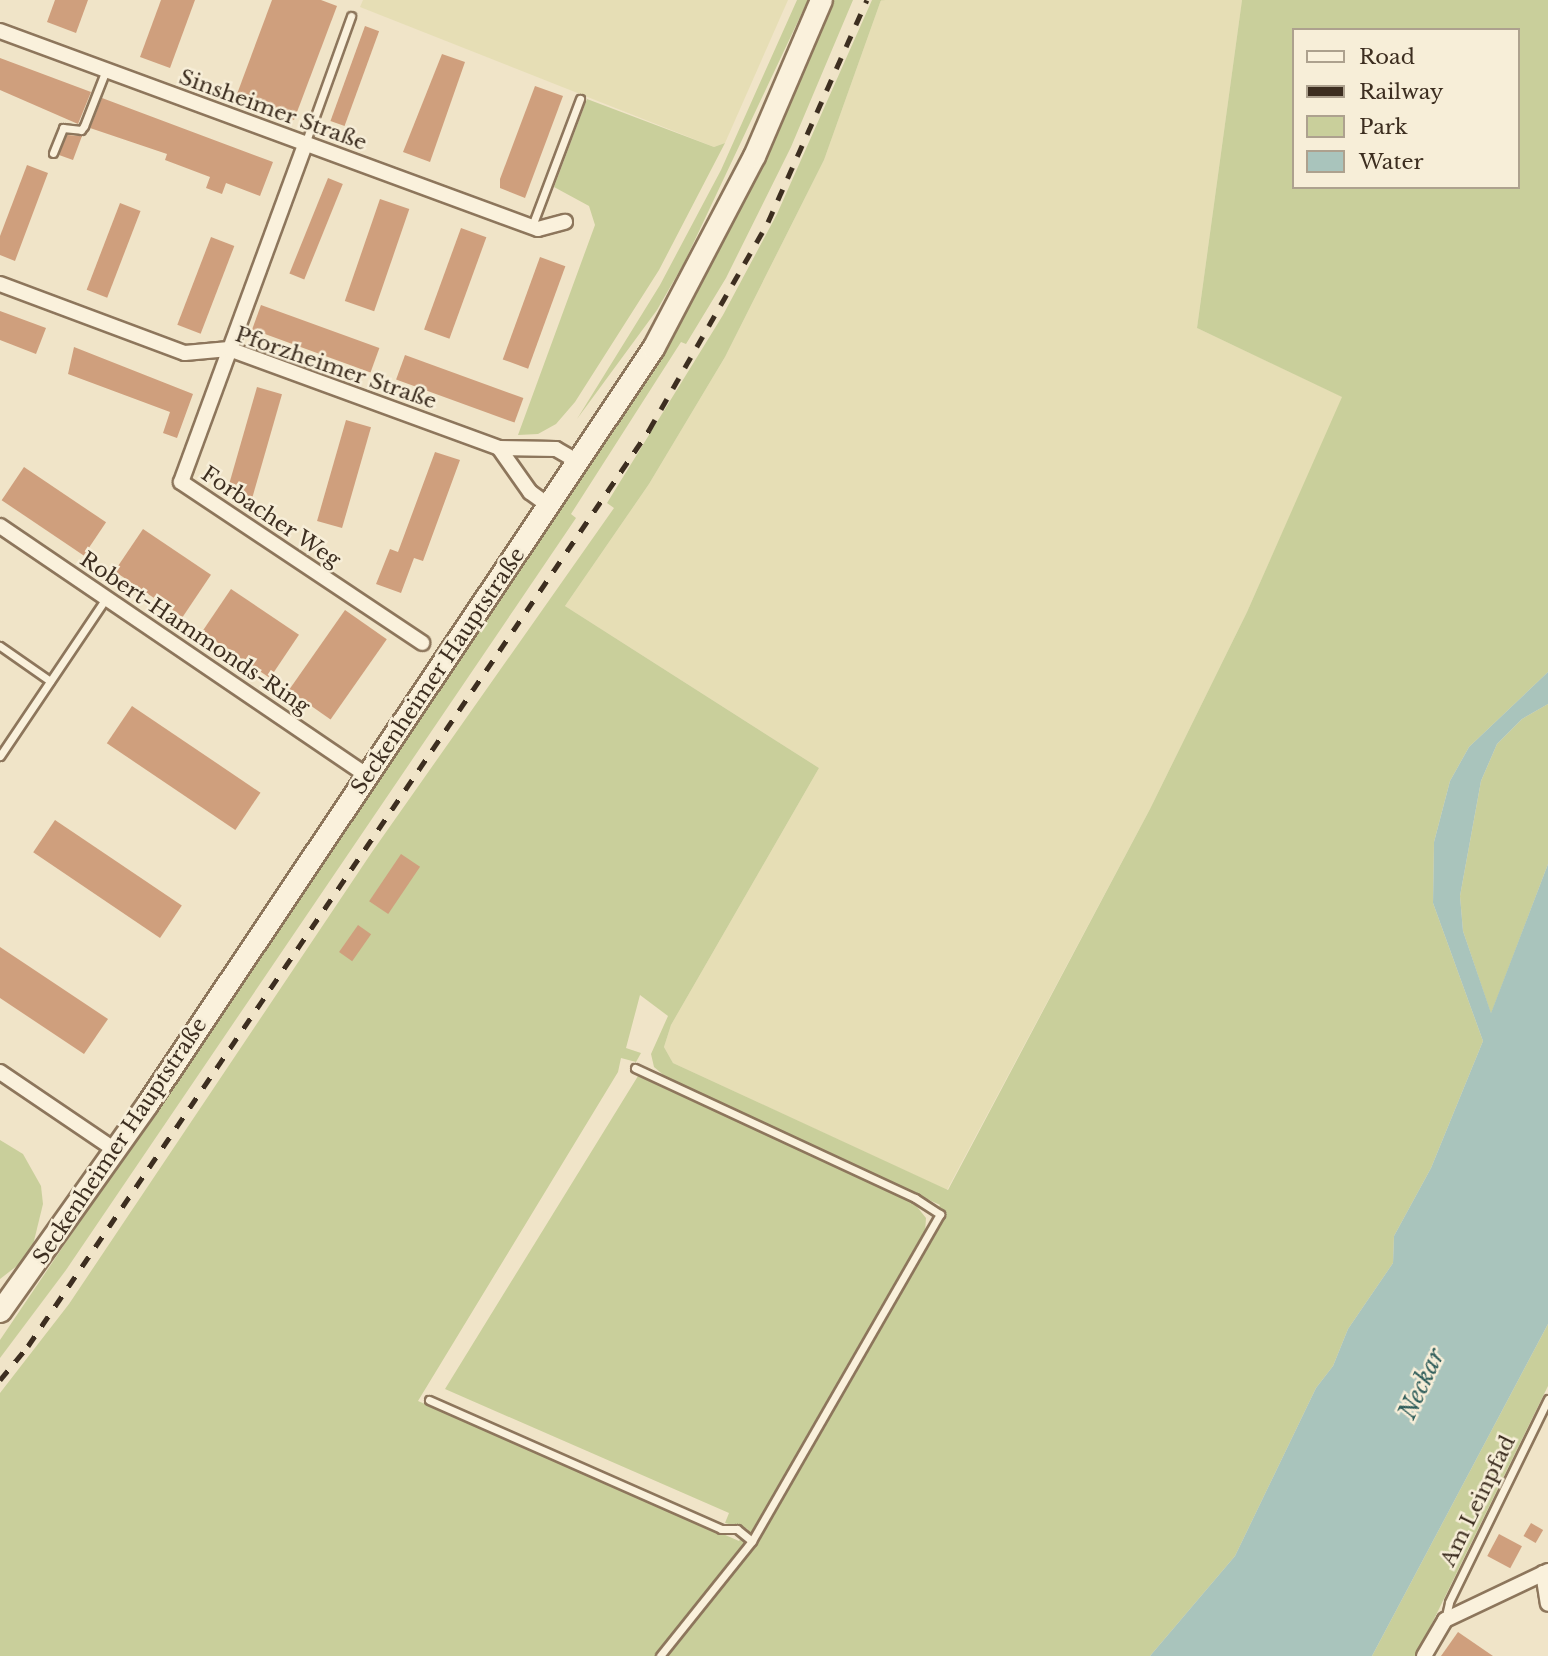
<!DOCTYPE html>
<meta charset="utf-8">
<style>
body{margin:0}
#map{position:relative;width:1548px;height:1656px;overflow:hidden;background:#f0e4c8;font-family:"Libre Baskerville",serif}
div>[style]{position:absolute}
.farmland>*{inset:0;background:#e6deb5}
.green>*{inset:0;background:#c9cf9b}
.water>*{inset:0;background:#a9c4bc}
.building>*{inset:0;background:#cf9f7d;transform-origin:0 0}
.roads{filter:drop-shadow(2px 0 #8d765c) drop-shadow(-2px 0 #8d765c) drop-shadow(0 2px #8d765c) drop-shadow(0 -2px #8d765c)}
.service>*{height:7px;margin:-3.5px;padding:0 3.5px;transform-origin:3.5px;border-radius:3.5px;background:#faf1dc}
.minor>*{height:14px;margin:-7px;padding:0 7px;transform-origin:7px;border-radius:7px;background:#faf1dc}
.secondary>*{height:21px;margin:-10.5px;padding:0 10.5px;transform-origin:10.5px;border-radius:10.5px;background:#faf1dc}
.rail>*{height:5px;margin-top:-2.5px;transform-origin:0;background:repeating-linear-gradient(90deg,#3d2e20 0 12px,transparent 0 24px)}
span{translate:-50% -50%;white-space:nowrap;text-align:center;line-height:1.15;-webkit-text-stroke:5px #f7eed8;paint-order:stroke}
.street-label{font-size:21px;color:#3d2e20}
.water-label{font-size:23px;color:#2f5d5a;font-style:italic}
.legend{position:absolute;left:1292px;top:28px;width:228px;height:161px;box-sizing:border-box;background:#f7eed8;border:2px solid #ada18e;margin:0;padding:9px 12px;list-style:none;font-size:21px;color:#3d2e20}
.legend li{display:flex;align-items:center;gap:14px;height:35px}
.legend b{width:35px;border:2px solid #ada18e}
</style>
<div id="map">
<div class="farmland">
<i style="clip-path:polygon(363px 0,788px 0,725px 143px,714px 147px,360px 7px)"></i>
<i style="clip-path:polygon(881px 0,1242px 0,1197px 328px,1343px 397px,1247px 612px,1150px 809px,947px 1190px,673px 1063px,664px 1047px,671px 1025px,819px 768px,565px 606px,649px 484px,725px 357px,824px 160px)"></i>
</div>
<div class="green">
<i style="clip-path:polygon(797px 0,808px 0,684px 263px,657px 310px,577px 419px,660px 285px,721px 170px)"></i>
<i style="clip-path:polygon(832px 0,853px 0,791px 147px,726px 278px,686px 344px,681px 342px,571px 514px,576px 518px,513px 611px,66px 1270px,0 1358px,0 1340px,656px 368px,759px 171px)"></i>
<i style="clip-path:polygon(evenodd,872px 0,881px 0,824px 160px,725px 357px,649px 484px,565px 606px,819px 768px,671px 1025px,664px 1047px,673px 1063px,948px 1190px,1150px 809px,1247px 612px,1342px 397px,1197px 328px,1242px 0,1548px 0,1548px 672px,1469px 747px,1450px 781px,1434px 842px,1433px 903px,1483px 1041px,1431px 1168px,1394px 1236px,1393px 1263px,1348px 1329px,1333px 1366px,1316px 1388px,1235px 1556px,1150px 1656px,0 1656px,0 1393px,69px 1304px,372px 852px,614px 508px,607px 503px,723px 315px,777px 214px,872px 0,1294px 30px,1518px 30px,1518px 187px,1294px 187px,1294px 30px,872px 0,640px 995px,668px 1016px,651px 1054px,654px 1067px,667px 1078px,940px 1205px,925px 1232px,926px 1218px,914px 1203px,638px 1076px,445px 1389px,729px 1513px,725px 1523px,748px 1529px,739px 1541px,418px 1401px,618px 1072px,621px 1058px,636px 1062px,641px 1053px,626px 1048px,640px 995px)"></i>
<i style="clip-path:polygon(587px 99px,714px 147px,725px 143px,659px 270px,575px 402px,556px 424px,538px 434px,518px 435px,595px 225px,589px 206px,554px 187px)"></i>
<i style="clip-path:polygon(1548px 704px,1548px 864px,1491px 1014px,1463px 931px,1460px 896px,1481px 781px,1497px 744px,1522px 719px)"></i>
<i style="clip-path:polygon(0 1140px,23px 1154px,41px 1186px,43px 1204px,33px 1245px,22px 1262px,0 1279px)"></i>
<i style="clip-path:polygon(1548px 1324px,1548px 1386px,1416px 1656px,1372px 1656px)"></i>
</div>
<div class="water">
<i style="clip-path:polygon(1548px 672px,1548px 704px,1522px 719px,1497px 744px,1481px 781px,1460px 896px,1463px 931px,1491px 1013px,1548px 864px,1548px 1324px,1372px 1656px,1150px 1656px,1235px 1556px,1316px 1388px,1333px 1366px,1348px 1329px,1393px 1263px,1394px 1236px,1431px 1168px,1483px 1041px,1433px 903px,1434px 842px,1450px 781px,1469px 747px)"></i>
</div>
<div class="building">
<i style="clip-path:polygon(55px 0,88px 0,76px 33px,47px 22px)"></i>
<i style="clip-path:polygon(161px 0,195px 0,170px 68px,140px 57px)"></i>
<i style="clip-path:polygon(272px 0,321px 0,337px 6px,294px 120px,237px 94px)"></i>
<i style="left:365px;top:26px;width:15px;height:101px;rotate:20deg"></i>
<i style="clip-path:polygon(442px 54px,465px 62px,430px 162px,403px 152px)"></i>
<i style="clip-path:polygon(0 58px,91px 92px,78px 124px,0 90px)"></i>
<i style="clip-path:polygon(535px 86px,563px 96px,525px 198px,500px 188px,500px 179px)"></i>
<i style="clip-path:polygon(102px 98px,273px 162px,260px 196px,226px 183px,222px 194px,206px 188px,210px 177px,165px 160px,167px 154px,90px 128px)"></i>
<i style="clip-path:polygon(67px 135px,82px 136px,73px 160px,59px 155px)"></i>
<i style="clip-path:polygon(27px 165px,48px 173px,15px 261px,0 255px,0 236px)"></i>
<i style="left:328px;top:178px;width:16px;height:103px;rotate:22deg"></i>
<i style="left:380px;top:199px;width:31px;height:108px;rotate:19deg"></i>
<i style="left:120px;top:203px;width:22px;height:93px;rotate:21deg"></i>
<i style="left:461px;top:228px;width:27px;height:108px;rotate:20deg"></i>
<i style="left:211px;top:237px;width:25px;height:94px;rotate:21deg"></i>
<i style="left:540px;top:257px;width:27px;height:109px;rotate:20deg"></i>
<i style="left:261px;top:305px;width:126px;height:26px;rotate:20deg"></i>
<i style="clip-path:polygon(0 311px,46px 328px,36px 354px,0 340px)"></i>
<i style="clip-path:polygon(74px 347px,193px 394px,177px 438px,163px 433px,170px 412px,68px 374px)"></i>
<i style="left:405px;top:355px;width:126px;height:26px;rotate:20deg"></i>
<i style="left:257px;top:387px;width:26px;height:107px;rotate:16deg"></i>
<i style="left:346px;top:420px;width:26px;height:105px;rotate:16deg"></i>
<i style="clip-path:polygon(435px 452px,460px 460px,423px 561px,414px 558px,401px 593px,376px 584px,390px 549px,398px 552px)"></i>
<i style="left:24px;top:467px;width:99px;height:40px;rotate:34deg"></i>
<i style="left:143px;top:529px;width:82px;height:51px;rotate:34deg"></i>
<i style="left:231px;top:589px;width:82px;height:52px;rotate:34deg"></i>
<i style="left:345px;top:610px;width:51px;height:98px;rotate:35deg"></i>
<i style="left:132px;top:706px;width:155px;height:45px;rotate:34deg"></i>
<i style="left:55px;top:820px;width:153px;height:39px;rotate:34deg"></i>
<i style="left:401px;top:854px;width:23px;height:57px;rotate:34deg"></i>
<i style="left:358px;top:925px;width:16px;height:33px;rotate:35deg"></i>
<i style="clip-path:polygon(0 947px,108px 1019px,84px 1054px,0 998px)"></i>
<i style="left:1531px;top:1523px;width:14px;height:15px;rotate:30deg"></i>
<i style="left:1499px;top:1534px;width:26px;height:25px;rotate:28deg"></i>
<i style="clip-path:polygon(1458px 1632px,1493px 1656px,1441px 1656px)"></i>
</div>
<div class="roads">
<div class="service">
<i style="left:305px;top:144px;width:136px;rotate:-70.2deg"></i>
<i style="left:53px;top:153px;width:27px;rotate:-68deg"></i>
<i style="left:63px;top:128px;width:18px;rotate:6deg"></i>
<i style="left:81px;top:130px;width:5px;rotate:-53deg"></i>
<i style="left:84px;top:126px;width:60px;rotate:-68.6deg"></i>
<i style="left:532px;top:226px;width:136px;rotate:-69.3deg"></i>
<i style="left:0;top:646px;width:61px;rotate:35deg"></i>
<i style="left:0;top:756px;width:190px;rotate:-56.1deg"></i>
<i style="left:635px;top:1068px;width:309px;rotate:24.9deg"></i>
<i style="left:915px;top:1198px;width:30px;rotate:33deg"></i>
<i style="left:940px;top:1214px;width:377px;rotate:119.9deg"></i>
<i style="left:752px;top:1541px;width:147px;rotate:128.7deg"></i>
<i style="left:429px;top:1400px;width:319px;rotate:23.8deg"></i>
<i style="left:721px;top:1529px;width:16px"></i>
<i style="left:737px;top:1529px;width:19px;rotate:39deg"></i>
<i style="left:1445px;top:1620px;width:18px;rotate:-77deg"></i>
<i style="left:1449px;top:1602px;width:226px;rotate:-64deg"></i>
</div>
<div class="minor">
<i style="left:0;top:31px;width:573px;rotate:20.21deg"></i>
<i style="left:538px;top:229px;width:28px;rotate:-15deg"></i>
<i style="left:305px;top:145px;width:359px;rotate:110.2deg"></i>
<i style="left:181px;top:482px;width:290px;rotate:33.7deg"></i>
<i style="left:0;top:284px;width:197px;rotate:20.5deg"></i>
<i style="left:185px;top:353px;width:44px;rotate:-5.2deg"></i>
<i style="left:229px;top:349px;width:288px;rotate:20.1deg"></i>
<i style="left:499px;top:448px;width:57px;rotate:1deg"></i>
<i style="left:556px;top:449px;width:28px;rotate:30deg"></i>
<i style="left:499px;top:448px;width:54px;rotate:54.8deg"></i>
<i style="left:530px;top:492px;width:26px;rotate:36deg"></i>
<i style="left:0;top:526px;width:443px;rotate:34.2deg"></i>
<i style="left:0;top:1072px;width:139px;rotate:34.1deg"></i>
<i style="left:1543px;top:1573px;width:31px;rotate:81deg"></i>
<i style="left:1424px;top:1656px;width:42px;rotate:-59.7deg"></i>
<i style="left:1445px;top:1620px;width:114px;rotate:-25.4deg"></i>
</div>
<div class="secondary">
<i style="left:0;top:1311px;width:254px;rotate:-54.6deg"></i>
<i style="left:147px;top:1104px;width:910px;rotate:-56.21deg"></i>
<i style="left:653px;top:348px;width:217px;rotate:-62.3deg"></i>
<i style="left:754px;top:156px;width:170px;rotate:-66.8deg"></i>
</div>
</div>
<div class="rail">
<i style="left:0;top:1380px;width:44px;rotate:-50.5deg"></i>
<i style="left:28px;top:1346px;width:1107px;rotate:-55.86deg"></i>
<i style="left:649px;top:430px;width:240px;rotate:-60.2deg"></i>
<i style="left:768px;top:222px;width:243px;rotate:-66deg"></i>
</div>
<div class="street-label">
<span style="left:273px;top:110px;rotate:20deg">Sinsheimer Straße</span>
<span style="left:336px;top:368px;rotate:19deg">Pforzheimer Straße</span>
<span style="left:271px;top:517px;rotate:34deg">Forbacher Weg</span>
<span style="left:195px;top:633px;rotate:34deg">Robert-Hammonds-Ring</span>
<span style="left:438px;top:671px;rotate:-56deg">Seckenheimer Hauptstraße</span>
<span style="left:120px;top:1141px;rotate:-56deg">Seckenheimer Hauptstraße</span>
<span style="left:1478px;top:1501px;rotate:-64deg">Am Leinpfad</span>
</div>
<div class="water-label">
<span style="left:1422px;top:1384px;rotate:-65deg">Neckar</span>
</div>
<ul class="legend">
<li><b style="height:9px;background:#faf1dc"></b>Road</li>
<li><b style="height:9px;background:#3d2e20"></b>Railway</li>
<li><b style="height:19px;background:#c9cf9b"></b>Park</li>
<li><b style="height:19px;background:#a9c4bc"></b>Water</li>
</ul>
</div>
